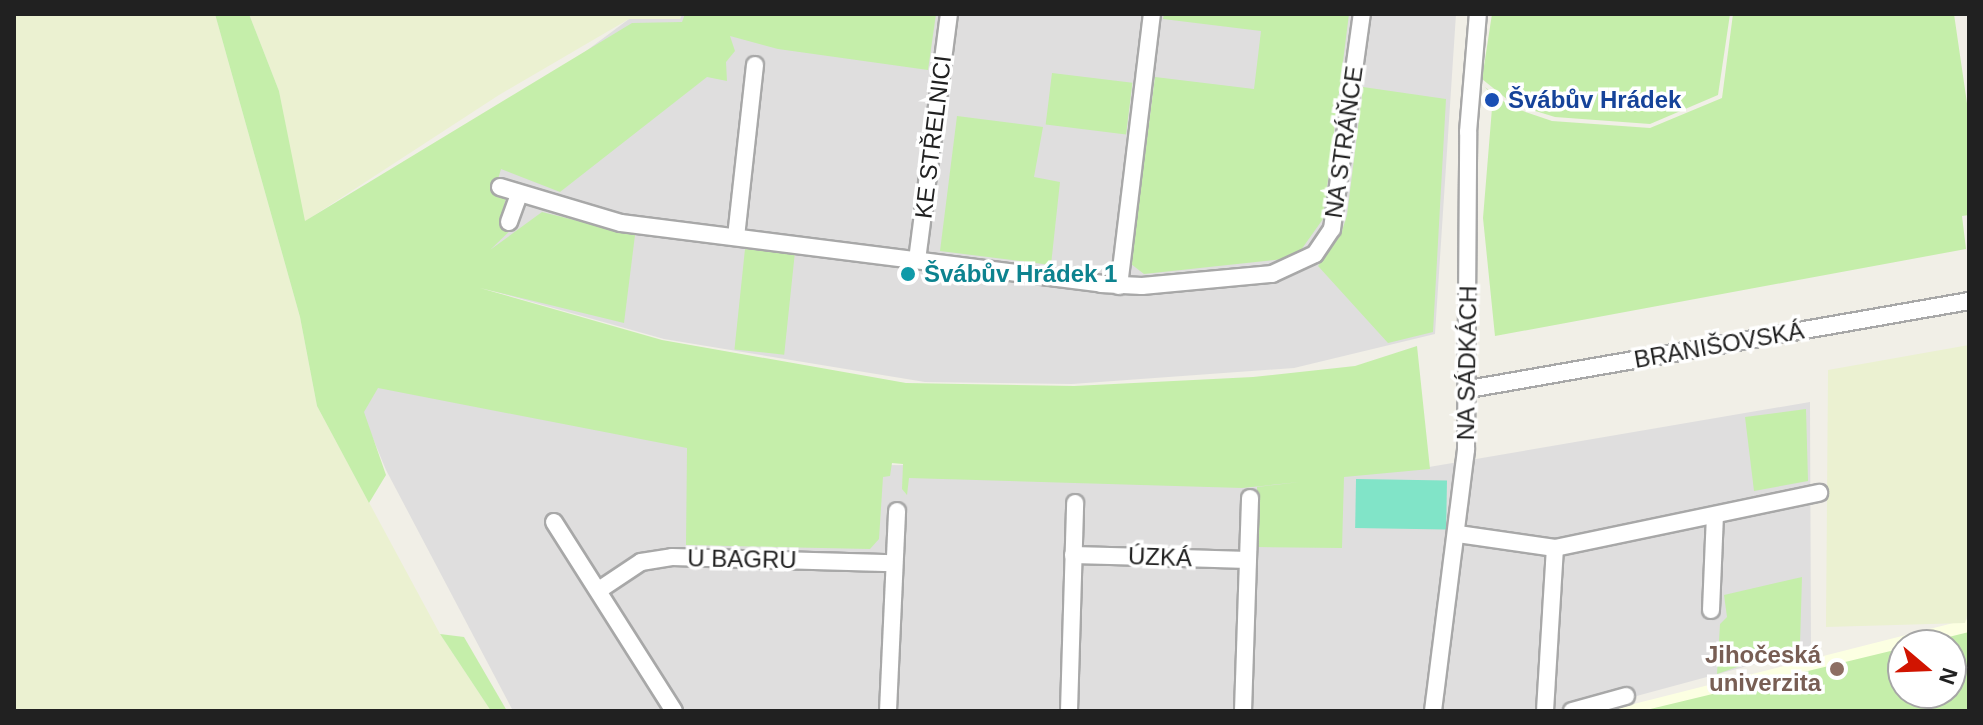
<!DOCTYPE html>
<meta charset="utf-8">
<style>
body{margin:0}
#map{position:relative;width:1983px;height:725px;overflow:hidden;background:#f1efe7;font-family:Arial,sans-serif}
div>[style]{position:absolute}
.residential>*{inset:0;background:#dfdede}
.education>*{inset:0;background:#fcffe2}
.farmland>*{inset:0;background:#ebf1d1}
.grass>*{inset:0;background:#c5eeaa;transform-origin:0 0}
.pitch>*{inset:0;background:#81e4c8;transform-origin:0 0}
.roads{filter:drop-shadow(2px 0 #a8a8a8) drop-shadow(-2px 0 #a8a8a8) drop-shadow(0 2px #a8a8a8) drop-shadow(0 -2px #a8a8a8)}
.minor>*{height:16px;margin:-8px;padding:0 8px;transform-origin:8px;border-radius:8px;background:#fff}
.dots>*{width:22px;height:22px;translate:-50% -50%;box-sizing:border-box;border:4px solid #fff;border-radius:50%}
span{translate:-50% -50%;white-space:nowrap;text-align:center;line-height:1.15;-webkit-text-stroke:7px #fff;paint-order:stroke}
.transit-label{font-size:24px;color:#164399;font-weight:700}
.left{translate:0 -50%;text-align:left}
.street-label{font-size:24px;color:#212121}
.culture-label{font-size:24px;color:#0d838f;font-weight:700}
.education-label{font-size:24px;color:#785e54;font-weight:700}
.right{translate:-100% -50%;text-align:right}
.frame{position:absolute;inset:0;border:16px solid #212121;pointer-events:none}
.north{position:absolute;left:1887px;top:629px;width:80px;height:80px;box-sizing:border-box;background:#fff;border:2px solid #a6a6a6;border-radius:50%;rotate:109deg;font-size:22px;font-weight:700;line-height:32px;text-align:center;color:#212121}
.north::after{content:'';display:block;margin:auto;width:28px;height:36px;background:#d11400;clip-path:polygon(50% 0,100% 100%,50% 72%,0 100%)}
</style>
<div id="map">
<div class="residential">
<i style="clip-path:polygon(682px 14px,1456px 14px,1435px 334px,1294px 368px,1072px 384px,925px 382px,664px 339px,479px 287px,492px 173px,527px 95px,629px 19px,680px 19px)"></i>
<i style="clip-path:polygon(377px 385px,854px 465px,1429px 467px,1810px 402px,1811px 649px,1581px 711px,513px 711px,386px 470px,362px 412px)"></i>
</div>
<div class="education">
<i style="clip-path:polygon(evenodd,1969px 619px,1969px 711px,1606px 711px,1969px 619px,1903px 645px,1951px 645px,1951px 693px,1903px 693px,1903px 645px)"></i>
</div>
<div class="farmland">
<i style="clip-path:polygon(14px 14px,215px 14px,300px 317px,317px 406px,440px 634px,491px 711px,14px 711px)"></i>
<i style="clip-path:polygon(249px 14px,682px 14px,680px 19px,629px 19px,499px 95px,304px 222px,279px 91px)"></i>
<i style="clip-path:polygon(1969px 345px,1969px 609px,1965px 623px,1826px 627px,1828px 370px)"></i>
</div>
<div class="grass">
<i style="clip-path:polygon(215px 14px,249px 14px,279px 91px,305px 221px,632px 23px,682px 22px,685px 14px,936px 14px,928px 70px,778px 49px,730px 36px,735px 51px,726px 62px,727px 81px,707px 77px,560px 192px,501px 169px,496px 186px,506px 197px,501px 219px,518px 223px,490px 250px,542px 212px,635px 235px,624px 323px,480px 288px,662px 340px,906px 383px,1074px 386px,1253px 377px,1355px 366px,1417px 346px,1430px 469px,1344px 477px,1342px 548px,1257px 547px,1257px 487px,1300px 482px,1242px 488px,909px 478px,907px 495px,902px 489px,903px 464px,892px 463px,890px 476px,883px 477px,879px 539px,870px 549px,686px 545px,687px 448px,378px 388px,364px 412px,386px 475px,369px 503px,317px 406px,300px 317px)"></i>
<i style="clip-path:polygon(1164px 14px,1349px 14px,1323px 219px,1301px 250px,1283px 259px,1144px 274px,1131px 264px,1155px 77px,1254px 89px,1261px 31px,1163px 19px)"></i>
<i style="clip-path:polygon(1492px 14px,1730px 14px,1718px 95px,1650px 124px,1555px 117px,1513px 104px,1482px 79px)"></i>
<i style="clip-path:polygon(1733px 14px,1954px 14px,1969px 117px,1969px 215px,1962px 216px,1966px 249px,1495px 336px,1483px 218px,1493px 96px,1485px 87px,1511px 107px,1552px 121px,1650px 128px,1722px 98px)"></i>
<i style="left:1052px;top:73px;width:81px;height:52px;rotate:7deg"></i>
<i style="clip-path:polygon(1363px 87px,1446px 99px,1433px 332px,1388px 343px,1318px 266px,1341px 234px,1347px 215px)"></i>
<i style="clip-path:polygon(957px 116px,1043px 127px,1034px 177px,1060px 182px,1051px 265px,940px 251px)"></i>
<i style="left:745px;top:249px;width:50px;height:101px;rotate:6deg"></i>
<i style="clip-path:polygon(1806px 409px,1808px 481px,1754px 491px,1745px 417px)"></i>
<i style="clip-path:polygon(1802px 577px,1800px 645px,1717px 674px,1720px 624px,1727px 617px,1724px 595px)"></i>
<i style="clip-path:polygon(1969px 632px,1968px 711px,1642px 711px,1903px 648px,1903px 693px,1951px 693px,1951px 645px,1916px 645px)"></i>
<i style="clip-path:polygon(440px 634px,464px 637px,507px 711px,491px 711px)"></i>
</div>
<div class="pitch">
<i style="left:1356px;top:479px;width:91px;height:49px;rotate:1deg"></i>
</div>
<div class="roads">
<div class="minor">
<i style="left:500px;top:187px;width:126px;rotate:16.6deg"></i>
<i style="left:621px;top:223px;width:484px;rotate:7.2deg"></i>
<i style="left:1101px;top:284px;width:41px;rotate:2.8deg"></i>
<i style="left:1142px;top:286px;width:131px;rotate:-5.3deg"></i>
<i style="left:1272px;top:274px;width:47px;rotate:-24.9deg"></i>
<i style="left:1315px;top:254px;width:30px;rotate:-56deg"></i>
<i style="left:1332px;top:229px;width:217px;rotate:-82.1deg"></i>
<i style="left:509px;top:222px;width:30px;rotate:-70deg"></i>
<i style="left:736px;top:237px;width:173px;rotate:-83.7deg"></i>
<i style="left:917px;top:260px;width:248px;rotate:-82.6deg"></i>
<i style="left:1119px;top:286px;width:274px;rotate:-83.1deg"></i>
<i style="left:1469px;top:389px;width:508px;rotate:-9.98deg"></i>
<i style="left:554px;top:522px;width:224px;rotate:57.6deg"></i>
<i style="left:1458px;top:534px;width:98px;rotate:8.2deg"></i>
<i style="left:1555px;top:548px;width:270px;rotate:-11.8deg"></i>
<i style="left:1073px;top:555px;width:175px;rotate:1.6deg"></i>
<i style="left:599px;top:590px;width:50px;rotate:-33.7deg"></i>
<i style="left:641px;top:562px;width:31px;rotate:-9deg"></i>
<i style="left:672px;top:557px;width:221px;rotate:1.6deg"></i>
<i style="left:1711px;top:610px;width:94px;rotate:-87.6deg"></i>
<i style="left:888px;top:711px;width:200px;rotate:-87.4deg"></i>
<i style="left:1069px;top:711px;width:208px;rotate:-88.3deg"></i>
<i style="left:1243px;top:711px;width:213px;rotate:-88.1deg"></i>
<i style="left:1433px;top:711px;width:263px;rotate:-82.8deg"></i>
<i style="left:1466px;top:450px;width:318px;rotate:-89.6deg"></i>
<i style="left:1468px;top:132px;width:118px;rotate:-85.2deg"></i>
<i style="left:1545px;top:711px;width:163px;rotate:-86.5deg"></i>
<i style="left:1572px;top:711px;width:56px;rotate:-15.5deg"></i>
</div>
</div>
<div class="dots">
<i style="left:1492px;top:100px;background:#1a4fb4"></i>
<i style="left:908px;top:274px;background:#0f9aa8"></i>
<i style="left:1837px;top:669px;background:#8d6e63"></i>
</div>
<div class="transit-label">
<span class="left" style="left:1508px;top:100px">Švábův Hrádek</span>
</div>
<div class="street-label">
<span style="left:933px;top:137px;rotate:-83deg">KE STŘELNICI</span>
<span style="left:1344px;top:142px;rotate:-82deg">NA STRÁŇCE</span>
<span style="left:1719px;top:345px;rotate:-10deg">BRANIŠOVSKÁ</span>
<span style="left:1467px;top:363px;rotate:-89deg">NA SÁDKÁCH</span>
<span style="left:1160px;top:557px;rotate:2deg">ÚZKÁ</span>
<span style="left:742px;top:559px;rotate:1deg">U BAGRU</span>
</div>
<div class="culture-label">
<span class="left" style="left:924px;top:274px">Švábův Hrádek 1</span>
</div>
<div class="education-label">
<span class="right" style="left:1821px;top:669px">Jihočeská<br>univerzita</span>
</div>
<div class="frame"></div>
<div class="north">N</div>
</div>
